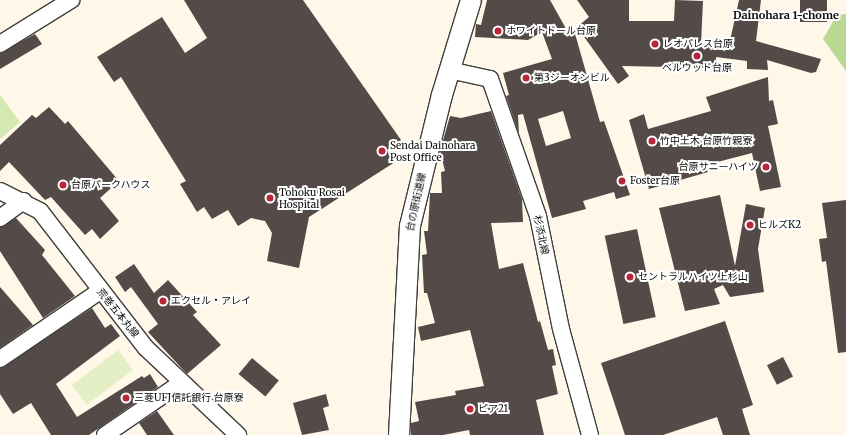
<!DOCTYPE html>
<meta charset="utf-8">
<style>
body{margin:0}
#map{position:relative;width:846px;height:435px;overflow:hidden;background:#fff8e9;font-family:Merriweather,"Noto Sans JP",serif}
div>[style]{position:absolute}
.green>*{inset:0;background:#d4e8b4}
.forest>*{inset:0;background:#bad894}
.pitch>*{inset:0;background:#e5efc6;transform-origin:0 0}
.building>*{inset:0;background:#544b48;transform-origin:0 0}
.roads{filter:drop-shadow(1px 0 #3e3e3e) drop-shadow(-1px 0 #3e3e3e) drop-shadow(0 1px #3e3e3e) drop-shadow(0 -1px #3e3e3e)}
.minor>*{height:16px;margin:-8px;padding:0 8px;transform-origin:8px;border-radius:8px;background:#fff}
.tertiary>*{height:20px;margin:-10px;padding:0 10px;transform-origin:10px;border-radius:10px;background:#fff}
.dots>*{width:11px;height:11px;translate:-50% -50%;box-sizing:border-box;border:2px solid #fff;border-radius:50%}
span{translate:-50% -50%;white-space:nowrap;text-align:center;line-height:1.15;-webkit-text-stroke:4px #fff;paint-order:stroke}
.poi-label{font-size:10px;color:#0b0b0b}
.left{translate:0 -50%;text-align:left}
.right{translate:-100% -50%;text-align:right}
.street-label{font-size:10px;color:#0b0b0b}
.neighbourhood-label{font-size:11px;color:#0b0b0b;font-weight:700}
</style>
<div id="map">
<div class="green">
<i style="clip-path:polygon(0 95px,20px 122px,0 139px)"></i>
</div>
<div class="forest">
<i style="clip-path:polygon(846px 14px,846px 71px,823px 39px,837px 15px)"></i>
</div>
<div class="pitch">
<i style="left:118px;top:350px;width:25px;height:58px;rotate:53deg"></i>
</div>
<div class="building">
<i style="clip-path:polygon(184px 0,303px 0,401px 140px,387px 150px,395px 162px,309px 217px,299px 268px,267px 261px,272px 233px,265px 221px,251px 218px,238px 226px,228px 210px,212px 219px,204px 207px,197px 212px,180px 184px,186px 181px,121px 77px,114px 82px,97px 57px,162px 17px,185px 53px,207px 38px)"></i>
<i style="clip-path:polygon(evenodd,487px 0,550px 0,569px 34px,574px 30px,600px 122px,604px 121px,630px 195px,616px 199px,614px 192px,583px 201px,586px 209px,552px 218px,523px 114px,518px 115px,519px 134px,506px 96px,509px 95px,503px 73px,552px 59px,542px 32px,528px 40px,475px 37px,476px 24px,481px 25px,487px 0,563px 111px,571px 138px,546px 146px,538px 119px,563px 111px)"></i>
<i style="clip-path:polygon(577px 0,629px 0,629px 21px,674px 21px,675px 0,703px 1px,701px 44px,729px 45px,739px 0,761px 0,756px 41px,821px 59px,816px 72px,811px 73px,767px 60px,768px 70px,747px 69px,747px 61px,716px 57px,716px 68px,622px 66px,629px 76px,618px 84px,577px 27px,589px 17px)"></i>
<i style="left:800px;top:0;width:27px;height:22px"></i>
<i style="clip-path:polygon(35px 34px,42px 44px,0 69px,0 53px)"></i>
<i style="clip-path:polygon(768px 77px,769px 101px,773px 100px,778px 124px,768px 126px,781px 187px,760px 191px,752px 153px,706px 165px,708px 172px,649px 189px,629px 120px,644px 114px,648px 129px,711px 111px,706px 97px)"></i>
<i style="clip-path:polygon(49px 107px,65px 124px,68px 121px,119px 181px,100px 198px,119px 221px,100px 239px,92px 229px,85px 235px,51px 197px,45px 200px,9px 162px,0 171px,0 145px,32px 115px,36px 118px)"></i>
<i style="clip-path:polygon(491px 111px,522px 199px,523px 222px,491px 223px,499px 269px,523px 263px,538px 322px,540px 321px,548px 350px,553px 349px,556px 365px,552px 366px,558px 394px,536px 400px,544px 435px,470px 435px,469px 430px,443px 435px,411px 435px,411px 423px,419px 421px,415px 402px,456px 395px,455px 391px,484px 386px,470px 330px,421px 341px,418px 327px,435px 323px,427px 293px,424px 293px,422px 255px,427px 254px,424px 231px,428px 231px,430px 193px,442px 193px,441px 172px,445px 171px,440px 151px,450px 116px,461px 118px)"></i>
<i style="clip-path:polygon(720px 195px,735px 266px,746px 204px,765px 208px,758px 249px,764px 292px,730px 297px,723px 285px,714px 289px,720px 304px,685px 311px,659px 208px)"></i>
<i style="clip-path:polygon(846px 200px,846px 352px,838px 353px,826px 261px,822px 262px,819px 239px,827px 238px,822px 203px)"></i>
<i style="clip-path:polygon(16px 218px,45px 250px,42px 255px,75px 296px,43px 318px,0 251px,0 227px)"></i>
<i style="left:637px;top:229px;width:90px;height:33px;rotate:78deg"></i>
<i style="clip-path:polygon(134px 264px,154px 293px,168px 280px,197px 312px,193px 315px,221px 345px,187px 374px,148px 332px,158px 324px,131px 287px,125px 292px,115px 277px)"></i>
<i style="clip-path:polygon(0 287px,33px 325px,0 348px)"></i>
<i style="clip-path:polygon(92px 308px,105px 328px,111px 324px,120px 336px,56px 384px,77px 417px,142px 376px,144px 378px,150px 374px,158px 387px,89px 435px,51px 435px,31px 403px,13px 414px,0 394px,0 368px)"></i>
<i style="clip-path:polygon(725px 321px,753px 405px,742px 409px,750px 435px,723px 435px,717px 417px,663px 435px,625px 435px,601px 363px)"></i>
<i style="left:783px;top:357px;width:22px;height:18px;rotate:63deg"></i>
<i style="left:252px;top:358px;width:35px;height:21px;rotate:40deg"></i>
<i style="clip-path:polygon(326px 394px,329px 406px,323px 408px,329px 430px,302px 435px,293px 403px)"></i>
<i style="clip-path:polygon(157px 411px,174px 435px,147px 435px,139px 423px)"></i>
</div>
<div class="roads">
<div class="minor">
<i style="left:0;top:44px;width:84px;rotate:-31.8deg"></i>
<i style="left:449px;top:70px;width:42px;rotate:12.4deg"></i>
<i style="left:490px;top:79px;width:145px;rotate:70.7deg"></i>
<i style="left:538px;top:216px;width:115px;rotate:78.5deg"></i>
<i style="left:561px;top:329px;width:110px;rotate:74.7deg"></i>
<i style="left:0;top:191px;width:45px;rotate:26.6deg"></i>
<i style="left:40px;top:211px;width:173px;rotate:52.3deg"></i>
<i style="left:146px;top:348px;width:127px;rotate:43.4deg"></i>
<i style="left:0;top:218px;width:29px;rotate:-36deg"></i>
<i style="left:0;top:359px;width:121px;rotate:-34.2deg"></i>
<i style="left:105px;top:435px;width:92px;rotate:-34.4deg"></i>
</div>
<div class="tertiary">
<i style="left:399px;top:435px;width:209px;rotate:-87deg"></i>
<i style="left:410px;top:226px;width:135px;rotate:-76.3deg"></i>
<i style="left:442px;top:95px;width:99px;rotate:-73deg"></i>
</div>
</div>
<div class="dots">
<i style="left:498px;top:31px;background:#b9263b"></i>
<i style="left:655px;top:44px;background:#b9263b"></i>
<i style="left:697px;top:56px;background:#b9263b"></i>
<i style="left:526px;top:78px;background:#b9263b"></i>
<i style="left:652px;top:141px;background:#b9263b"></i>
<i style="left:382px;top:151px;background:#b9263b"></i>
<i style="left:766px;top:167px;background:#b9263b"></i>
<i style="left:622px;top:181px;background:#b9263b"></i>
<i style="left:63px;top:185px;background:#b9263b"></i>
<i style="left:270px;top:198px;background:#b9263b"></i>
<i style="left:750px;top:225px;background:#b9263b"></i>
<i style="left:630px;top:277px;background:#b9263b"></i>
<i style="left:163px;top:301px;background:#b9263b"></i>
<i style="left:126px;top:398px;background:#b9263b"></i>
<i style="left:470px;top:409px;background:#b9263b"></i>
</div>
<div class="poi-label">
<span class="left" style="left:506px;top:31px">ホワイトドール台原</span>
<span class="left" style="left:663px;top:44px">レオパレス台原</span>
<span style="left:697px;top:68px">ベルウッド台原</span>
<span class="left" style="left:534px;top:78px">第3ジーオンビル</span>
<span class="left" style="left:660px;top:141px">竹中土木 台原竹親寮</span>
<span class="left" style="left:390px;top:151px">Sendai Dainohara<br>Post Office</span>
<span class="right" style="left:758px;top:167px">台原サニーハイツ</span>
<span class="left" style="left:630px;top:181px">Foster台原</span>
<span class="left" style="left:71px;top:185px">台原パークハウス</span>
<span class="left" style="left:279px;top:198px">Tohoku Rosai<br>Hospital</span>
<span class="left" style="left:758px;top:225px">ヒルズK2</span>
<span class="left" style="left:638px;top:277px">セントラルハイツ上杉山</span>
<span class="left" style="left:171px;top:301px">エクセル・アレイ</span>
<span class="left" style="left:134px;top:398px">三菱UFJ信託銀行 台原寮</span>
<span class="left" style="left:478px;top:409px">ピア21</span>
</div>
<div class="street-label">
<span style="left:416px;top:202px;rotate:-78deg">台の原街道線</span>
<span style="left:541px;top:235px;rotate:78deg">杉添北線</span>
<span style="left:118px;top:313px;rotate:51deg">荒巻五本丸線</span>
</div>
<div class="neighbourhood-label">
<span style="left:786px;top:15px">Dainohara 1-chome</span>
</div>
</div>
